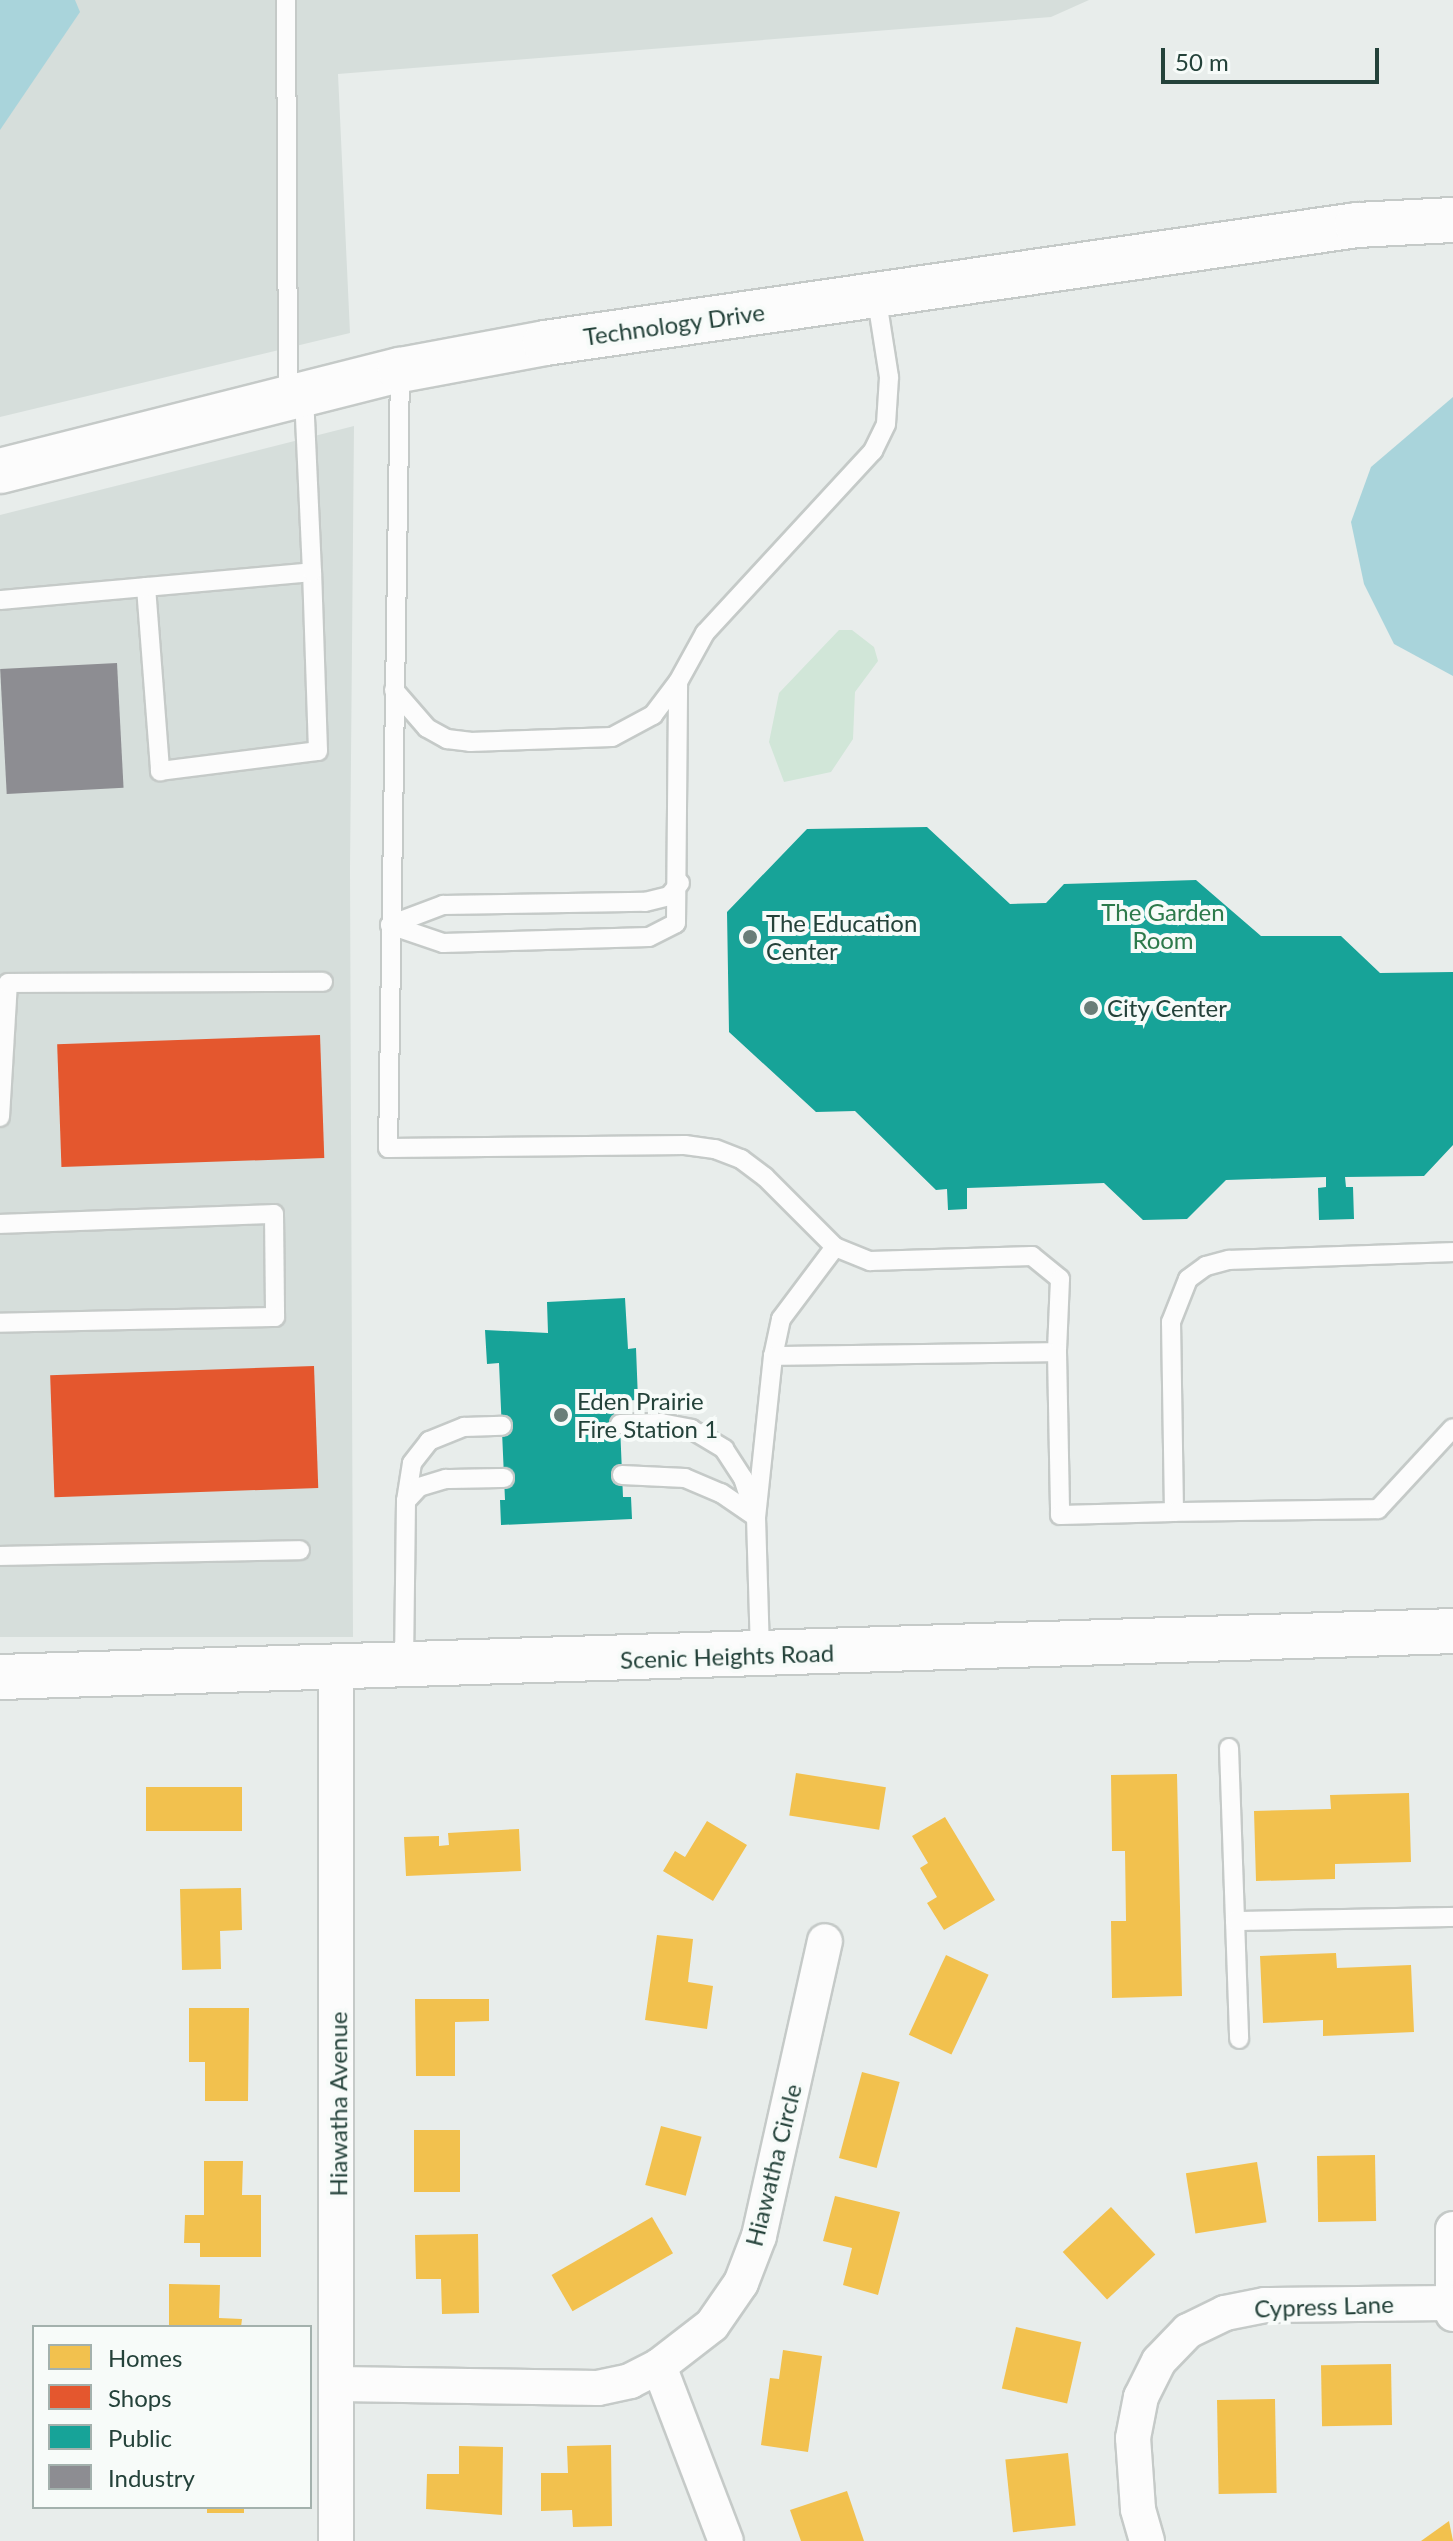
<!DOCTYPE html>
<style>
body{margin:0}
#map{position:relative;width:1453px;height:2541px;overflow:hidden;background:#e8edeb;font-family:Lato,sans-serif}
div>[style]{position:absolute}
.built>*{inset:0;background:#d6dedb}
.green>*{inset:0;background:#d1e6d8}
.water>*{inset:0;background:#a9d4db}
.homes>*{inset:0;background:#f2c14e;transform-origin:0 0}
.shops>*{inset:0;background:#e4572e;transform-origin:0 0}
.public>*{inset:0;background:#17a398}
.industry>*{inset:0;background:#8d8d92;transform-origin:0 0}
.roads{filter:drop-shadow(2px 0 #c5cac8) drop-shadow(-2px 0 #c5cac8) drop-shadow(0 2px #c5cac8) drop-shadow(0 -2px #c5cac8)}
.service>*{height:18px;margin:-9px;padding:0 9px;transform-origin:9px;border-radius:9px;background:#fcfcfc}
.minor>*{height:34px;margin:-17px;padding:0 17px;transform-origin:17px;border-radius:17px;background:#fcfcfc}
.tertiary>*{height:44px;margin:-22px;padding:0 22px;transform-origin:22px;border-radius:22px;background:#fcfcfc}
.dots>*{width:22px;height:22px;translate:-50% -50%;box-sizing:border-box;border:4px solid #f7fbf9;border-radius:50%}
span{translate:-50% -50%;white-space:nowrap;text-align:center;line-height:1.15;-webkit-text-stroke:8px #f7fbf9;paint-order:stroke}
.street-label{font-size:24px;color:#24423a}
.park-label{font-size:24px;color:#2d7a4b}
.poi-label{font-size:24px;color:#24423a}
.left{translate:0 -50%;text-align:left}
.legend{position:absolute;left:32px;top:2325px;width:280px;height:184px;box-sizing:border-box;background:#f7fbf9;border:2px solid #a3b1ad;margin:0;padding:10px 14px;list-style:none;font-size:24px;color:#24423a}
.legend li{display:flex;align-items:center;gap:16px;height:40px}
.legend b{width:40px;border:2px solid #a3b1ad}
.scale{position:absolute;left:1161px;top:48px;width:218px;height:36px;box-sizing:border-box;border:4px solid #24423a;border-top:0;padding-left:10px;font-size:24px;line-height:28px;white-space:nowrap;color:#24423a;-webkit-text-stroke:6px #f7fbf9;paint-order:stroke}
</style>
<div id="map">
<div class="built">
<i style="clip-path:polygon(0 0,1089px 0,1051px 17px,338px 74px,350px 333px,0 417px)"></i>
<i style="clip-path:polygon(354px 426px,350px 870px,353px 1637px,0 1637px,0 515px)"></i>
</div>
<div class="green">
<i style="clip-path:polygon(839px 630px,852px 630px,874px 647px,878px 661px,855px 692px,853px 739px,831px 772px,784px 782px,769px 742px,779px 693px)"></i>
</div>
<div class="water">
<i style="clip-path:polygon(0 0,75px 0,80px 12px,0 130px)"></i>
<i style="clip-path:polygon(1453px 397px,1453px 676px,1394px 644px,1364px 584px,1351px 522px,1371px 467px)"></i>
</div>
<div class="homes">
<i style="left:796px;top:1773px;width:91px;height:43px;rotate:9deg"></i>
<i style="clip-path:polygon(1177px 1774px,1182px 1996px,1112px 1998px,1111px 1921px,1126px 1921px,1125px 1851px,1112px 1851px,1111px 1775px)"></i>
<i style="left:146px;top:1787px;width:96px;height:44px"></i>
<i style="clip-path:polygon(1409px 1793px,1411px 1862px,1335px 1864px,1335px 1879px,1256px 1881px,1254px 1811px,1331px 1809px,1330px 1795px)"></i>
<i style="clip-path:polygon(945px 1817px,995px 1900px,944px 1930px,927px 1903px,937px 1897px,920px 1868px,928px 1863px,912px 1836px)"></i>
<i style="clip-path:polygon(707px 1821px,747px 1845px,713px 1901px,663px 1871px,675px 1851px,685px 1857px)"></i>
<i style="clip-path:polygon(519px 1829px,521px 1871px,406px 1876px,404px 1837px,439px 1836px,439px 1846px,449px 1845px,448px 1833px)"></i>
<i style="clip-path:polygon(241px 1888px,242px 1930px,220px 1931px,221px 1969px,182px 1970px,180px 1889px)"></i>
<i style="clip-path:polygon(657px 1935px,693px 1939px,688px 1982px,713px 1986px,707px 2029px,645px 2020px)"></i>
<i style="clip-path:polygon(1336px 1953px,1337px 1968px,1411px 1965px,1414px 2032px,1323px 2036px,1323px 2020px,1263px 2023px,1260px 1956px)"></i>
<i style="left:946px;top:1955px;width:47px;height:88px;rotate:25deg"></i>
<i style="clip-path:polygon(415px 1999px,489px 1999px,489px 2021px,455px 2022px,455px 2076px,416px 2076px)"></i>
<i style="clip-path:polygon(189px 2008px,249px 2008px,248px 2101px,205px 2101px,205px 2062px,189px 2062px)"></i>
<i style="left:862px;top:2072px;width:39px;height:89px;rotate:15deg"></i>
<i style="left:661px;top:2126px;width:42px;height:61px;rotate:15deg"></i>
<i style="left:414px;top:2130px;width:46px;height:62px"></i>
<i style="left:1375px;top:2155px;width:66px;height:58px;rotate:89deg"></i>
<i style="clip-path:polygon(204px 2161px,243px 2161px,242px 2195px,261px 2195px,261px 2257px,200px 2257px,200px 2243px,184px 2243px,185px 2215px,204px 2215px)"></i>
<i style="left:1257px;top:2162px;width:61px;height:72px;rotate:81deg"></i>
<i style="clip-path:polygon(835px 2196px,900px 2212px,878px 2295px,843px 2285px,852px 2248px,823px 2241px)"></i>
<i style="left:1111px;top:2207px;width:65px;height:66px;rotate:47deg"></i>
<i style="left:652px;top:2217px;width:42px;height:116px;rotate:60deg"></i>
<i style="clip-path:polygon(478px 2234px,479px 2313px,442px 2314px,441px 2279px,416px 2279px,415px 2235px)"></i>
<i style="clip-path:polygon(169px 2284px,220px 2285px,219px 2318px,242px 2319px,241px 2327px,169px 2326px)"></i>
<i style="left:1016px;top:2327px;width:67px;height:63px;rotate:13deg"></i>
<i style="clip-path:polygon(783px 2350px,822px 2356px,808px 2452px,761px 2445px,770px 2378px,779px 2379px)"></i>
<i style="left:1391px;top:2364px;width:61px;height:70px;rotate:89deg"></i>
<i style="left:1275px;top:2399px;width:94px;height:58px;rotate:89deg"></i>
<i style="clip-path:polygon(611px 2445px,612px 2526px,573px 2527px,572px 2510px,541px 2511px,541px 2473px,568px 2473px,567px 2446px)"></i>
<i style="clip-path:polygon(459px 2446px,503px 2447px,502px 2515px,426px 2509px,427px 2474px,459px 2474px)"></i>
<i style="left:1068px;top:2453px;width:73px;height:63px;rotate:84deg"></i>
<i style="clip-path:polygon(847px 2491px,864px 2541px,801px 2541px,790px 2510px)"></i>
<i style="left:207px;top:2507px;width:37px;height:6px"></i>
<i style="clip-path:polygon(1449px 2521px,1453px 2541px,1421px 2541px)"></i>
</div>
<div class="shops">
<i style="left:320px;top:1035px;width:123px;height:263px;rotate:88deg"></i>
<i style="left:314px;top:1366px;width:122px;height:264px;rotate:88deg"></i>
</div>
<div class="public">
<i style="clip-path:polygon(927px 827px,1010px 904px,1046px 903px,1064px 884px,1196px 880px,1261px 936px,1341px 936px,1380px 973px,1453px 972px,1453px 1145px,1424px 1176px,1345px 1177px,1346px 1187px,1353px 1187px,1354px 1219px,1319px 1220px,1318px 1188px,1326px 1187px,1326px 1177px,1226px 1180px,1187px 1219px,1143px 1220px,1104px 1183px,967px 1188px,967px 1209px,948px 1210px,947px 1189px,936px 1190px,855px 1111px,816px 1112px,729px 1032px,727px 912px,807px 829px)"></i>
<i style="clip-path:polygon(625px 1298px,628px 1349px,636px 1348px,638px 1400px,619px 1401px,623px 1497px,631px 1497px,632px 1519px,501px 1525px,500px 1500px,505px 1500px,499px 1363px,487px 1364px,485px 1330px,548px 1333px,547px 1302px)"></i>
</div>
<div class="industry">
<i style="left:117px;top:663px;width:125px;height:117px;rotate:87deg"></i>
</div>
<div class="roads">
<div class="service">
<i style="left:286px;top:0;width:396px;rotate:89.7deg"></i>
<i style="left:400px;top:370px;width:778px;rotate:90.88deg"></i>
<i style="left:388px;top:1148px;width:297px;rotate:-0.6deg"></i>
<i style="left:685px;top:1145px;width:30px;rotate:8deg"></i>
<i style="left:715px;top:1149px;width:28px;rotate:21deg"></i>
<i style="left:741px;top:1159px;width:30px;rotate:37deg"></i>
<i style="left:765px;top:1177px;width:99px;rotate:45deg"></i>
<i style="left:835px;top:1247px;width:90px;rotate:126.9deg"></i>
<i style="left:781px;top:1319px;width:38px;rotate:102deg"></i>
<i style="left:773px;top:1356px;width:162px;rotate:96deg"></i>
<i style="left:756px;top:1517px;width:137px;rotate:88.3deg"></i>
<i style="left:146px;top:587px;width:185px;rotate:85.6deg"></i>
<i style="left:160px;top:771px;width:159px;rotate:-7.2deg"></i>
<i style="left:318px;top:751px;width:179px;rotate:-91.9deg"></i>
<i style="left:0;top:600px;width:313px;rotate:-5.1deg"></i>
<i style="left:312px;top:572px;width:179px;rotate:-92.6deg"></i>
<i style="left:394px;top:690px;width:50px;rotate:49deg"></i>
<i style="left:427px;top:728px;width:23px;rotate:29deg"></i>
<i style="left:447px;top:739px;width:23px;rotate:7deg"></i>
<i style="left:470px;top:742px;width:142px;rotate:-2deg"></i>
<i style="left:612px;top:737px;width:47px;rotate:-28.2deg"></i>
<i style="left:653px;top:715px;width:41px;rotate:-52.9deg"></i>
<i style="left:390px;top:925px;width:56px;rotate:18.8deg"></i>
<i style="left:443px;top:943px;width:206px;rotate:-1.7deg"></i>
<i style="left:649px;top:937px;width:30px;rotate:-27deg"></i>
<i style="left:676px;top:923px;width:241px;rotate:-89.5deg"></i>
<i style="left:678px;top:682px;width:56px;rotate:-61.1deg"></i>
<i style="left:705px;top:633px;width:248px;rotate:-47.3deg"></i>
<i style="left:873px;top:451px;width:30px;rotate:-64deg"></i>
<i style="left:886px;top:424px;width:47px;rotate:-86.3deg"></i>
<i style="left:889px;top:377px;width:84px;rotate:-98.9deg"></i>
<i style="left:390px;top:925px;width:57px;rotate:-20.7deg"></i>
<i style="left:443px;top:905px;width:202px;rotate:-0.9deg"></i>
<i style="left:645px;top:902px;width:25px;rotate:-14deg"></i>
<i style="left:669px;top:896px;width:17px;rotate:-50deg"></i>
<i style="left:0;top:1117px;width:134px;rotate:-86.6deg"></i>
<i style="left:8px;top:983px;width:315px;rotate:-0.2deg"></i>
<i style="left:0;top:1224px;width:274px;rotate:-2.1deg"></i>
<i style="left:274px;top:1214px;width:103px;rotate:89.4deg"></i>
<i style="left:275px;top:1317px;width:275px;rotate:178.8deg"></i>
<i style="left:835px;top:1247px;width:38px;rotate:22deg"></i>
<i style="left:870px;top:1261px;width:162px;rotate:-1.8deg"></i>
<i style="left:1032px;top:1256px;width:36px;rotate:39deg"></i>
<i style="left:1060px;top:1279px;width:73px;rotate:92.4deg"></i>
<i style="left:773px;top:1356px;width:284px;rotate:-0.8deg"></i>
<i style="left:1057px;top:1352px;width:163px;rotate:88.9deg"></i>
<i style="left:1060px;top:1515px;width:114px;rotate:-1.5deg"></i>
<i style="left:1174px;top:1512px;width:190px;rotate:-90.9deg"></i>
<i style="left:1171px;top:1322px;width:46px;rotate:-68.4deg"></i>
<i style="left:1188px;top:1279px;width:22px;rotate:-36deg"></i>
<i style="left:1206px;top:1266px;width:24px;rotate:-15deg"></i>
<i style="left:1229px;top:1260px;width:224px;rotate:-2deg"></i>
<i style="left:620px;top:1424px;width:41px;rotate:-1.4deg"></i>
<i style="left:661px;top:1423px;width:31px;rotate:11deg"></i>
<i style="left:691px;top:1429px;width:39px;rotate:31deg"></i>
<i style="left:724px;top:1449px;width:35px;rotate:57deg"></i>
<i style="left:743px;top:1478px;width:32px;rotate:72deg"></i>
<i style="left:622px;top:1475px;width:63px;rotate:2.7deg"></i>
<i style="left:685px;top:1478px;width:39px;rotate:23deg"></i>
<i style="left:721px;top:1493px;width:42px;rotate:34.4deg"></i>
<i style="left:406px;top:1501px;width:38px;rotate:-81deg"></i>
<i style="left:412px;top:1463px;width:28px;rotate:-52deg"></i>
<i style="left:429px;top:1441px;width:38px;rotate:-22deg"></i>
<i style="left:464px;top:1427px;width:38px;rotate:-2deg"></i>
<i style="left:1174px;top:1512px;width:204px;rotate:-0.8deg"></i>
<i style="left:1378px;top:1509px;width:110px;rotate:-47.2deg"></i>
<i style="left:0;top:1556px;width:300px;rotate:-1.1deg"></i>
<i style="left:404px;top:1665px;width:164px;rotate:-89.3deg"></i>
<i style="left:406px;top:1501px;width:19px;rotate:-47deg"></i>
<i style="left:419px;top:1487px;width:28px;rotate:-17deg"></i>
<i style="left:446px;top:1479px;width:58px;rotate:-1deg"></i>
<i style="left:1229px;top:1748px;width:291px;rotate:88deg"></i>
<i style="left:1235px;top:1921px;width:218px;rotate:-1.1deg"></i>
</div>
<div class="minor">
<i style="left:336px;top:1666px;width:875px;rotate:90deg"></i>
<i style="left:1453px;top:2229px;width:85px;rotate:90deg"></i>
<i style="left:659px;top:2366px;width:187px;rotate:69.1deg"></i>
<i style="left:339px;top:2384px;width:259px;rotate:0.9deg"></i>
<i style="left:598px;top:2388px;width:33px;rotate:-12deg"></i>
<i style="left:630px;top:2381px;width:33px;rotate:-27deg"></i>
<i style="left:659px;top:2366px;width:67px;rotate:-37.7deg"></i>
<i style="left:712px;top:2325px;width:51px;rotate:-55.4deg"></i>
<i style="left:741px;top:2283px;width:50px;rotate:-69deg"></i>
<i style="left:759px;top:2236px;width:302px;rotate:-77.4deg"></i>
<i style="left:1147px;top:2541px;width:33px;rotate:-106deg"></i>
<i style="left:1138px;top:2509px;width:71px;rotate:-94deg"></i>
<i style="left:1133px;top:2438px;width:42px;rotate:-79deg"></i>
<i style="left:1141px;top:2397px;width:40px;rotate:-63.4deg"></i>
<i style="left:1159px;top:2361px;width:42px;rotate:-46deg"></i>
<i style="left:1188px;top:2331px;width:41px;rotate:-25.9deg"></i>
<i style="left:1225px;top:2313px;width:41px;rotate:-11.3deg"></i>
<i style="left:1265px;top:2305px;width:187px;rotate:-0.6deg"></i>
</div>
<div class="tertiary">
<i style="left:0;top:471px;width:413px;rotate:-14.2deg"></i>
<i style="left:400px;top:370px;width:147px;rotate:-10.5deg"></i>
<i style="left:545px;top:343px;width:821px;rotate:-8.27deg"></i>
<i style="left:1357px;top:225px;width:96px;rotate:-3deg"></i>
<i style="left:0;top:1677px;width:1454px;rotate:-1.81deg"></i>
</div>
</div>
<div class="dots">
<i style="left:750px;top:937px;background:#697e78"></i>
<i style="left:1091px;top:1008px;background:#697e78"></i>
<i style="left:561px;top:1415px;background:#697e78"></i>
</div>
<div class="street-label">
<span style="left:674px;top:324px;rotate:-8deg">Technology Drive</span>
<span style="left:727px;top:1656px;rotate:-2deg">Scenic Heights Road</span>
<span style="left:338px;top:2104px;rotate:-90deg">Hiawatha Avenue</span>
<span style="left:773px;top:2165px;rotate:-76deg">Hiawatha Circle</span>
<span style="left:1324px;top:2306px;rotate:-2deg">Cypress Lane</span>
</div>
<div class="park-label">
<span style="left:1163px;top:926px">The Garden<br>Room</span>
</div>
<div class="poi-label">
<span class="left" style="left:766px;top:937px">The Education<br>Center</span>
<span class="left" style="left:1107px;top:1008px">City Center</span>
<span class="left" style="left:577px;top:1415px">Eden Prairie<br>Fire Station 1</span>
</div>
<ul class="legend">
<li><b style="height:22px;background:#f2c14e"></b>Homes</li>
<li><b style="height:22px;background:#e4572e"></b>Shops</li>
<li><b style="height:22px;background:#17a398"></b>Public</li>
<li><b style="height:22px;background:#8d8d92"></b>Industry</li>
</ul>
<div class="scale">50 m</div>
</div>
